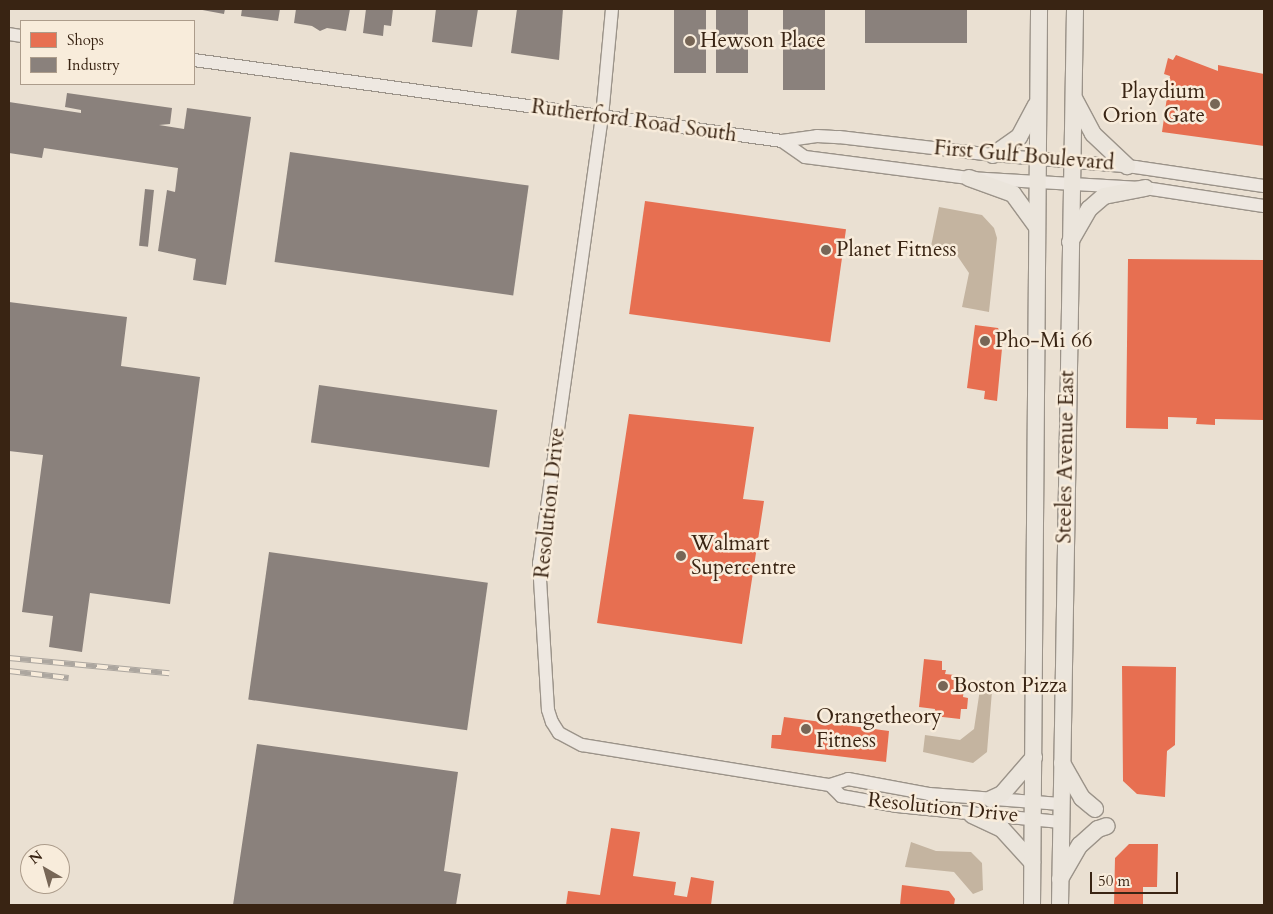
<!DOCTYPE html>
<style>
body{margin:0}
#map{position:relative;width:1273px;height:914px;overflow:hidden;background:#eae0d2;font-family:Cardo,serif}
div>[style]{position:absolute}
.water>*{inset:0;background:#c4b4a0}
.shops>*{inset:0;background:#e76f51;transform-origin:0 0}
.industry>*{inset:0;background:#8a817c;transform-origin:0 0}
.roads{filter:drop-shadow(1px 0 #9b9389) drop-shadow(-1px 0 #9b9389) drop-shadow(0 1px #9b9389) drop-shadow(0 -1px #9b9389)}
.minor>*{height:12px;margin:-6px;padding:0 6px;transform-origin:6px;border-radius:6px;background:#eee8e1}
.major>*{height:16px;margin:-8px;padding:0 8px;transform-origin:8px;border-radius:8px;background:#ebe5dc}
.rail>*{height:5.5px;margin-top:-2.75px;transform-origin:0;background:repeating-linear-gradient(90deg,#f8ecdb 0 11px,#aca69f 0 22px);box-sizing:border-box;border-block:1px solid #aca69f}
.dots>*{width:14px;height:14px;translate:-50% -50%;box-sizing:border-box;border:2px solid #f8ecdb;border-radius:50%}
span{translate:-50% -50%;white-space:nowrap;text-align:center;line-height:1.15;-webkit-text-stroke:5px #f8ecdb;paint-order:stroke}
.poi-label{font-size:21px;color:#392413}
.left{translate:0 -50%;text-align:left}
.right{translate:-100% -50%;text-align:right}
.street-label{font-size:21px;color:#392413}
.frame{position:absolute;inset:0;border:10px solid #392413;pointer-events:none}
.legend{position:absolute;left:20px;top:20px;width:175px;height:65px;box-sizing:border-box;background:#f8ecdb;border:1px solid #ac9c8b;margin:0;padding:6px 9px;list-style:none;font-size:15px;color:#392413}
.legend li{display:flex;align-items:center;gap:10px;height:25px}
.legend b{width:25px;border:1px solid #ac9c8b}
.north{position:absolute;left:20px;top:844px;width:50px;height:50px;box-sizing:border-box;background:#f8ecdb;border:1px solid #ac9c8b;border-radius:50%;rotate:322deg;font-size:14px;font-weight:700;line-height:20px;text-align:center;color:#392413}
.north::after{content:'';display:block;margin:auto;width:18px;height:22px;background:#776656;clip-path:polygon(50% 0,100% 100%,50% 72%,0 100%)}
.scale{position:absolute;left:1090px;top:872px;width:88px;height:22px;box-sizing:border-box;border:2px solid #392413;border-top:0;padding-left:6px;font-size:15px;line-height:18px;white-space:nowrap;color:#392413;-webkit-text-stroke:4px #f8ecdb;paint-order:stroke}
</style>
<div id="map">
<div class="water">
<i style="clip-path:polygon(939px 207px,982px 215px,994px 228px,997px 238px,989px 312px,962px 307px,969px 273px,956px 254px,930px 251px)"></i>
<i style="clip-path:polygon(980px 689px,992px 691px,987px 752px,973px 763px,923px 752px,925px 735px,960px 740px,974px 729px)"></i>
<i style="clip-path:polygon(911px 842px,936px 851px,971px 852px,982px 863px,983px 890px,973px 894px,954px 872px,905px 867px)"></i>
</div>
<div class="shops">
<i style="clip-path:polygon(1176px 55px,1218px 71px,1218px 65px,1264px 74px,1264px 146px,1162px 132px,1170px 76px,1164px 74px,1168px 58px,1173px 60px)"></i>
<i style="left:645px;top:201px;width:203px;height:114px;rotate:8deg"></i>
<i style="clip-path:polygon(1128px 259px,1264px 260px,1264px 420px,1215px 419px,1215px 425px,1196px 424px,1197px 418px,1168px 417px,1168px 429px,1126px 428px)"></i>
<i style="clip-path:polygon(975px 325px,998px 328px,1003px 338px,997px 401px,984px 399px,985px 391px,967px 388px)"></i>
<i style="clip-path:polygon(629px 414px,754px 427px,743px 499px,764px 501px,742px 644px,597px 623px)"></i>
<i style="clip-path:polygon(924px 659px,942px 661px,942px 670px,946px 670px,945px 674px,965px 676px,963px 697px,968px 698px,967px 709px,961px 709px,960px 719px,934px 716px,935px 709px,919px 707px)"></i>
<i style="clip-path:polygon(1122px 666px,1176px 667px,1175px 745px,1167px 751px,1165px 797px,1137px 794px,1123px 781px)"></i>
<i style="clip-path:polygon(784px 717px,889px 731px,886px 762px,771px 748px,772px 735px,781px 735px)"></i>
<i style="clip-path:polygon(611px 828px,640px 832px,633px 876px,676px 882px,674px 895px,687px 897px,691px 877px,714px 881px,711px 905px,566px 905px,568px 891px,600px 895px)"></i>
<i style="clip-path:polygon(1129px 844px,1158px 844px,1157px 887px,1143px 887px,1143px 905px,1114px 905px,1115px 858px)"></i>
<i style="clip-path:polygon(902px 885px,949px 891px,955px 899px,954px 905px,900px 905px)"></i>
</div>
<div class="industry">
<i style="clip-path:polygon(197px 9px,225px 9px,224px 14px)"></i>
<i style="clip-path:polygon(242px 9px,280px 9px,278px 21px,241px 16px)"></i>
<i style="clip-path:polygon(296px 9px,350px 9px,346px 31px,327px 28px,320px 31px,312px 26px,294px 23px)"></i>
<i style="clip-path:polygon(366px 9px,393px 9px,391px 26px,384px 25px,383px 36px,363px 33px)"></i>
<i style="clip-path:polygon(436px 9px,478px 9px,472px 47px,432px 42px)"></i>
<i style="clip-path:polygon(517px 9px,563px 9px,559px 60px,511px 53px)"></i>
<i style="left:674px;top:9px;width:32px;height:64px"></i>
<i style="left:716px;top:9px;width:32px;height:64px"></i>
<i style="left:783px;top:9px;width:42px;height:81px"></i>
<i style="left:865px;top:9px;width:102px;height:34px"></i>
<i style="clip-path:polygon(67px 93px,172px 108px,170px 124px,159px 125px,184px 129px,187px 108px,251px 117px,226px 285px,193px 280px,196px 259px,158px 251px,167px 190px,175px 192px,178px 168px,44px 148px,42px 158px,9px 153px,9px 102px,81px 113px,81px 110px,65px 107px)"></i>
<i style="left:290px;top:152px;width:241px;height:111px;rotate:8deg"></i>
<i style="left:145px;top:189px;width:9px;height:57px;rotate:6deg"></i>
<i style="clip-path:polygon(9px 302px,127px 317px,121px 366px,200px 377px,170px 604px,90px 593px,82px 652px,49px 647px,53px 616px,22px 612px,43px 455px,9px 451px)"></i>
<i style="left:319px;top:385px;width:180px;height:58px;rotate:8deg"></i>
<i style="left:269px;top:552px;width:221px;height:149px;rotate:8deg"></i>
<i style="clip-path:polygon(257px 744px,458px 772px,444px 871px,461px 874px,456px 905px,233px 905px)"></i>
</div>
<div class="roads">
<div class="minor">
<i style="left:612px;top:9px;width:107px;rotate:95.3deg"></i>
<i style="left:602px;top:116px;width:451px;rotate:98deg"></i>
<i style="left:539px;top:563px;width:147px;rotate:86.5deg"></i>
<i style="left:548px;top:710px;width:13px;rotate:72deg"></i>
<i style="left:552px;top:722px;width:13px;rotate:58deg"></i>
<i style="left:559px;top:733px;width:26px;rotate:28deg"></i>
<i style="left:582px;top:745px;width:251px;rotate:9.2deg"></i>
<i style="left:830px;top:785px;width:19px;rotate:-18deg"></i>
<i style="left:848px;top:779px;width:82px;rotate:10.5deg"></i>
<i style="left:929px;top:794px;width:132px;rotate:4.3deg"></i>
<i style="left:9px;top:34px;width:12px;rotate:9deg"></i>
<i style="left:194px;top:60px;width:594px;rotate:7.84deg"></i>
<i style="left:782px;top:141px;width:28px;rotate:35deg"></i>
<i style="left:805px;top:157px;width:165px;rotate:7.3deg"></i>
<i style="left:969px;top:178px;width:176px;rotate:3.3deg"></i>
<i style="left:1145px;top:188px;width:120px;rotate:8.6deg"></i>
<i style="left:782px;top:141px;width:35px;rotate:-8deg"></i>
<i style="left:817px;top:136px;width:22px;rotate:3deg"></i>
<i style="left:839px;top:137px;width:155px;rotate:6.7deg"></i>
<i style="left:993px;top:155px;width:143px;rotate:4.8deg"></i>
<i style="left:1135px;top:167px;width:130px;rotate:8.4deg"></i>
<i style="left:830px;top:785px;width:16px;rotate:45deg"></i>
<i style="left:841px;top:796px;width:57px;rotate:10.1deg"></i>
<i style="left:897px;top:806px;width:164px;rotate:5.6deg"></i>
</div>
<div class="major">
<i style="left:1075px;top:100px;width:38px;rotate:62deg"></i>
<i style="left:1093px;top:134px;width:47px;rotate:43.3deg"></i>
<i style="left:993px;top:155px;width:32px;rotate:-35deg"></i>
<i style="left:1019px;top:137px;width:36px;rotate:-62deg"></i>
<i style="left:969px;top:178px;width:47px;rotate:20deg"></i>
<i style="left:1013px;top:194px;width:39px;rotate:54deg"></i>
<i style="left:1070px;top:242px;width:38px;rotate:-60deg"></i>
<i style="left:1089px;top:209px;width:20px;rotate:-41deg"></i>
<i style="left:1104px;top:196px;width:42px;rotate:-11deg"></i>
<i style="left:1062px;top:763px;width:40px;rotate:60.3deg"></i>
<i style="left:1082px;top:798px;width:17px;rotate:40deg"></i>
<i style="left:991px;top:799px;width:12px;rotate:-24deg"></i>
<i style="left:1002px;top:794px;width:49px;rotate:-49.1deg"></i>
<i style="left:972px;top:815px;width:33px;rotate:25deg"></i>
<i style="left:1002px;top:829px;width:45px;rotate:47.7deg"></i>
<i style="left:1060px;top:879px;width:39px;rotate:-60deg"></i>
<i style="left:1080px;top:845px;width:24px;rotate:-42deg"></i>
<i style="left:1098px;top:829px;width:9px;rotate:-18deg"></i>
<i style="left:1032px;top:905px;width:896px;rotate:-89.55deg"></i>
<i style="left:1060px;top:905px;width:896px;rotate:-89.04deg"></i>
</div>
</div>
<div class="rail">
<i style="left:9px;top:658px;width:161px;rotate:5.4deg"></i>
<i style="left:9px;top:671px;width:60px;rotate:6.7deg"></i>
</div>
<div class="dots">
<i style="left:690px;top:41px;background:#776656"></i>
<i style="left:1215px;top:104px;background:#776656"></i>
<i style="left:826px;top:250px;background:#776656"></i>
<i style="left:985px;top:341px;background:#776656"></i>
<i style="left:681px;top:556px;background:#776656"></i>
<i style="left:943px;top:686px;background:#776656"></i>
<i style="left:806px;top:729px;background:#776656"></i>
</div>
<div class="poi-label">
<span class="left" style="left:700px;top:41px">Hewson Place</span>
<span class="right" style="left:1205px;top:104px">Playdium<br>Orion Gate</span>
<span class="left" style="left:836px;top:250px">Planet Fitness</span>
<span class="left" style="left:995px;top:341px">Pho-Mi 66</span>
<span class="left" style="left:691px;top:556px">Walmart<br>Supercentre</span>
<span class="left" style="left:953px;top:686px">Boston Pizza</span>
<span class="left" style="left:816px;top:729px">Orangetheory<br>Fitness</span>
</div>
<div class="street-label">
<span style="left:634px;top:121px;rotate:8deg">Rutherford Road South</span>
<span style="left:1024px;top:156px;rotate:5deg">First Gulf Boulevard</span>
<span style="left:1066px;top:457px;rotate:-89deg">Steeles Avenue East</span>
<span style="left:550px;top:503px;rotate:-84deg">Resolution Drive</span>
<span style="left:943px;top:808px;rotate:6deg">Resolution Drive</span>
</div>
<div class="frame"></div>
<ul class="legend">
<li><b style="height:14px;background:#e76f51"></b>Shops</li>
<li><b style="height:14px;background:#8a817c"></b>Industry</li>
</ul>
<div class="north">N</div>
<div class="scale">50 m</div>
</div>
